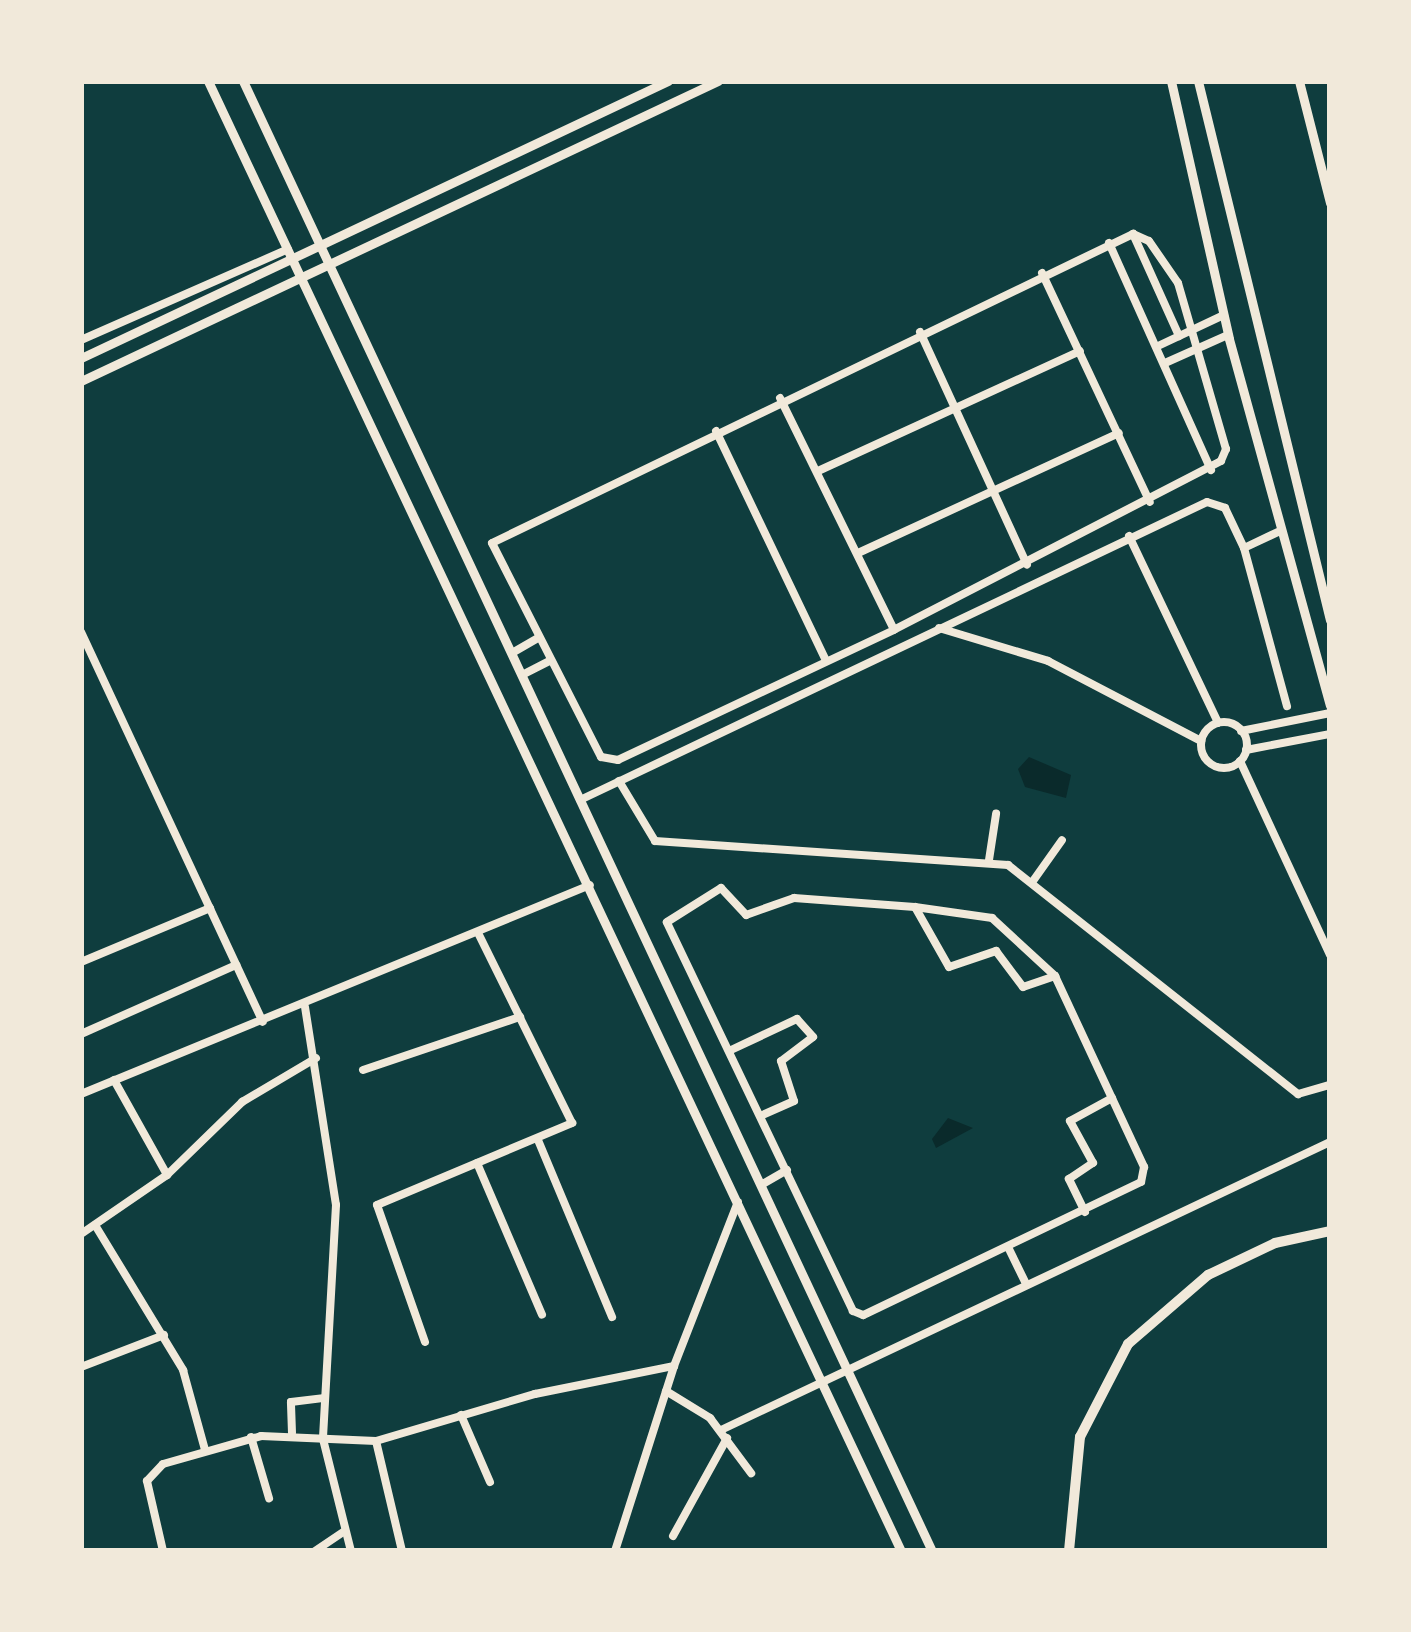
<!DOCTYPE html>
<style>
body{margin:0}
#map{position:relative;width:1411px;height:1632px;overflow:hidden;background:#0f3d3e;font-family:"Noto Sans",sans-serif}
div>[style]{position:absolute}
.water>*{inset:0;background:#0a2a2b}
.minor>*{height:8px;margin:-4px;padding:0 4px;transform-origin:4px;border-radius:4px;background:#f1e9da}
.minor>.ring{margin:-4px;padding:0;box-sizing:content-box;background:none;border:8px solid #f1e9da;border-radius:50%}
.tertiary>*{height:9px;margin:-4.5px;padding:0 4.5px;transform-origin:4.5px;border-radius:4.5px;background:#f1e9da}
.secondary>*{height:10px;margin:-5px;padding:0 5px;transform-origin:5px;border-radius:5px;background:#f1e9da}
span{translate:-50% -50%;white-space:nowrap;text-align:center;line-height:1.15;-webkit-text-stroke:9px #f1e9da;paint-order:stroke}
.frame{position:absolute;inset:0;border:84px solid #f1e9da;pointer-events:none}
</style>
<div id="map">
<div class="water">
<i style="clip-path:polygon(1029px 757px,1071px 775px,1066px 798px,1025px 787px,1018px 769px)"></i>
<i style="clip-path:polygon(948px 1118px,973px 1128px,936px 1148px,932px 1139px)"></i>
</div>
<div class="minor">
<i style="left:1133px;top:234px;width:17px;rotate:24deg"></i>
<i style="left:1149px;top:241px;width:51px;rotate:55.4deg"></i>
<i style="left:1178px;top:283px;width:173px;rotate:73.9deg"></i>
<i style="left:1226px;top:449px;width:13px;rotate:113deg"></i>
<i style="left:1221px;top:461px;width:368px;rotate:152.7deg"></i>
<i style="left:894px;top:630px;width:305px;rotate:154.8deg"></i>
<i style="left:618px;top:760px;width:17px;rotate:-170deg"></i>
<i style="left:601px;top:757px;width:240px;rotate:-117deg"></i>
<i style="left:492px;top:543px;width:712px;rotate:-25.74deg"></i>
<i style="left:1133px;top:234px;width:112px;rotate:65.7deg"></i>
<i style="left:1109px;top:243px;width:249px;rotate:65.8deg"></i>
<i style="left:1042px;top:273px;width:253px;rotate:64.8deg"></i>
<i style="left:920px;top:332px;width:256px;rotate:65.3deg"></i>
<i style="left:81px;top:340px;width:226px;rotate:-23.7deg"></i>
<i style="left:1158px;top:346px;width:73px;rotate:-25.2deg"></i>
<i style="left:1165px;top:363px;width:69px;rotate:-24deg"></i>
<i style="left:780px;top:398px;width:258px;rotate:63.8deg"></i>
<i style="left:716px;top:431px;width:255px;rotate:64.4deg"></i>
<i style="left:818px;top:471px;width:288px;rotate:-24.6deg"></i>
<i style="left:1129px;top:536px;width:207px;rotate:64.5deg"></i>
<i style="left:1244px;top:548px;width:42px;rotate:-25.3deg"></i>
<i style="left:858px;top:553px;width:287px;rotate:-24.7deg"></i>
<i style="left:939px;top:628px;width:114px;rotate:16.8deg"></i>
<i style="left:1048px;top:661px;width:173px;rotate:27.6deg"></i>
<i style="left:81px;top:632px;width:430px;rotate:65deg"></i>
<i style="left:512px;top:653px;width:30px;rotate:-30deg"></i>
<i style="left:522px;top:675px;width:31px;rotate:-27deg"></i>
<i class="ring" style="left:1201px;top:722px;width:38px;height:38px"></i>
<i style="left:1241px;top:731px;width:91px;rotate:-11.4deg"></i>
<i style="left:1246px;top:750px;width:86px;rotate:-10.8deg"></i>
<i style="left:1240px;top:761px;width:214px;rotate:65.1deg"></i>
<i style="left:619px;top:781px;width:70px;rotate:59deg"></i>
<i style="left:655px;top:841px;width:354px;rotate:3.9deg"></i>
<i style="left:1008px;top:865px;width:370px;rotate:38.3deg"></i>
<i style="left:1298px;top:1094px;width:33px;rotate:-16deg"></i>
<i style="left:580px;top:800px;width:694px;rotate:-25.42deg"></i>
<i style="left:1207px;top:502px;width:19px;rotate:18deg"></i>
<i style="left:1225px;top:508px;width:44px;rotate:64.6deg"></i>
<i style="left:1244px;top:548px;width:164px;rotate:74.8deg"></i>
<i style="left:989px;top:860px;width:47px;rotate:-81.3deg"></i>
<i style="left:1033px;top:881px;width:50px;rotate:-54.7deg"></i>
<i style="left:721px;top:888px;width:37px;rotate:47deg"></i>
<i style="left:746px;top:915px;width:51px;rotate:-19.5deg"></i>
<i style="left:794px;top:898px;width:121px;rotate:4.3deg"></i>
<i style="left:915px;top:907px;width:69px;rotate:60.5deg"></i>
<i style="left:949px;top:967px;width:50px;rotate:-18.8deg"></i>
<i style="left:996px;top:951px;width:45px;rotate:53.1deg"></i>
<i style="left:1023px;top:987px;width:34px;rotate:-19deg"></i>
<i style="left:1055px;top:976px;width:211px;rotate:65deg"></i>
<i style="left:1144px;top:1167px;width:15px;rotate:101deg"></i>
<i style="left:1141px;top:1182px;width:308px;rotate:154.4deg"></i>
<i style="left:863px;top:1315px;width:11px;rotate:-158deg"></i>
<i style="left:853px;top:1311px;width:431px;rotate:-115.6deg"></i>
<i style="left:667px;top:922px;width:64px;rotate:-32.2deg"></i>
<i style="left:915px;top:907px;width:78px;rotate:8.1deg"></i>
<i style="left:992px;top:918px;width:86px;rotate:42.6deg"></i>
<i style="left:81px;top:962px;width:140px;rotate:-22.7deg"></i>
<i style="left:305px;top:1007px;width:200px;rotate:81.1deg"></i>
<i style="left:336px;top:1205px;width:234px;rotate:93.2deg"></i>
<i style="left:323px;top:1439px;width:115px;rotate:76deg"></i>
<i style="left:81px;top:1034px;width:170px;rotate:-24deg"></i>
<i style="left:731px;top:1050px;width:73px;rotate:-25.2deg"></i>
<i style="left:797px;top:1019px;width:24px;rotate:48deg"></i>
<i style="left:813px;top:1037px;width:40px;rotate:143deg"></i>
<i style="left:781px;top:1061px;width:42px;rotate:72deg"></i>
<i style="left:794px;top:1101px;width:36px;rotate:156deg"></i>
<i style="left:363px;top:1070px;width:166px;rotate:-18.7deg"></i>
<i style="left:114px;top:1080px;width:109px;rotate:60.8deg"></i>
<i style="left:81px;top:1094px;width:550px;rotate:-22.32deg"></i>
<i style="left:538px;top:1140px;width:192px;rotate:67.3deg"></i>
<i style="left:477px;top:1163px;width:165px;rotate:66.8deg"></i>
<i style="left:761px;top:1185px;width:30px;rotate:-30deg"></i>
<i style="left:1085px;top:1212px;width:37px;rotate:-116deg"></i>
<i style="left:1069px;top:1179px;width:29px;rotate:-34deg"></i>
<i style="left:1093px;top:1163px;width:48px;rotate:-118.7deg"></i>
<i style="left:1070px;top:1121px;width:48px;rotate:-28.7deg"></i>
<i style="left:95px;top:1225px;width:170px;rotate:58.7deg"></i>
<i style="left:183px;top:1370px;width:83px;rotate:74.6deg"></i>
<i style="left:81px;top:1234px;width:104px;rotate:-34.5deg"></i>
<i style="left:167px;top:1175px;width:105px;rotate:-44.2deg"></i>
<i style="left:242px;top:1102px;width:86px;rotate:-30.7deg"></i>
<i style="left:1009px;top:1249px;width:39px;rotate:64deg"></i>
<i style="left:425px;top:1342px;width:145px;rotate:-109.3deg"></i>
<i style="left:377px;top:1205px;width:212px;rotate:-22.8deg"></i>
<i style="left:572px;top:1123px;width:210px;rotate:-116.3deg"></i>
<i style="left:81px;top:1367px;width:89px;rotate:-21.1deg"></i>
<i style="left:666px;top:1391px;width:52px;rotate:31.5deg"></i>
<i style="left:710px;top:1418px;width:69px;rotate:53.3deg"></i>
<i style="left:461px;top:1415px;width:73px;rotate:66.6deg"></i>
<i style="left:721px;top:1430px;width:674px;rotate:-25.31deg"></i>
<i style="left:292px;top:1433px;width:31px;rotate:-92deg"></i>
<i style="left:291px;top:1402px;width:32px;rotate:-7deg"></i>
<i style="left:251px;top:1437px;width:64px;rotate:73.6deg"></i>
<i style="left:376px;top:1441px;width:113px;rotate:76.7deg"></i>
<i style="left:673px;top:1536px;width:112px;rotate:-61.1deg"></i>
<i style="left:163px;top:1551px;width:72px;rotate:-102.9deg"></i>
<i style="left:147px;top:1481px;width:23px;rotate:-47deg"></i>
<i style="left:163px;top:1464px;width:102px;rotate:-15.9deg"></i>
<i style="left:261px;top:1436px;width:115px;rotate:2.5deg"></i>
<i style="left:376px;top:1441px;width:166px;rotate:-16.5deg"></i>
<i style="left:535px;top:1394px;width:142px;rotate:-11.4deg"></i>
<i style="left:315px;top:1551px;width:34px;rotate:-34deg"></i>
<i style="left:615px;top:1551px;width:194px;rotate:-72.3deg"></i>
<i style="left:674px;top:1366px;width:176px;rotate:-68.7deg"></i>
</div>
<div class="tertiary">
<i style="left:208px;top:81px;width:1625px;rotate:64.76deg"></i>
<i style="left:243px;top:81px;width:1623px;rotate:64.89deg"></i>
<i style="left:1171px;top:81px;width:264px;rotate:77.3deg"></i>
<i style="left:1229px;top:339px;width:380px;rotate:74.6deg"></i>
<i style="left:1198px;top:81px;width:555px;rotate:76.24deg"></i>
<i style="left:1299px;top:81px;width:126px;rotate:75.7deg"></i>
<i style="left:81px;top:358px;width:649px;rotate:-25.26deg"></i>
<i style="left:81px;top:381px;width:704px;rotate:-25.22deg"></i>
</div>
<div class="secondary">
<i style="left:1069px;top:1551px;width:115px;rotate:-84.5deg"></i>
<i style="left:1080px;top:1437px;width:105px;rotate:-62.7deg"></i>
<i style="left:1128px;top:1344px;width:106px;rotate:-40.8deg"></i>
<i style="left:1208px;top:1275px;width:74px;rotate:-25.5deg"></i>
<i style="left:1275px;top:1243px;width:56px;rotate:-12.3deg"></i>
</div>
<div class="frame"></div>
</div>
